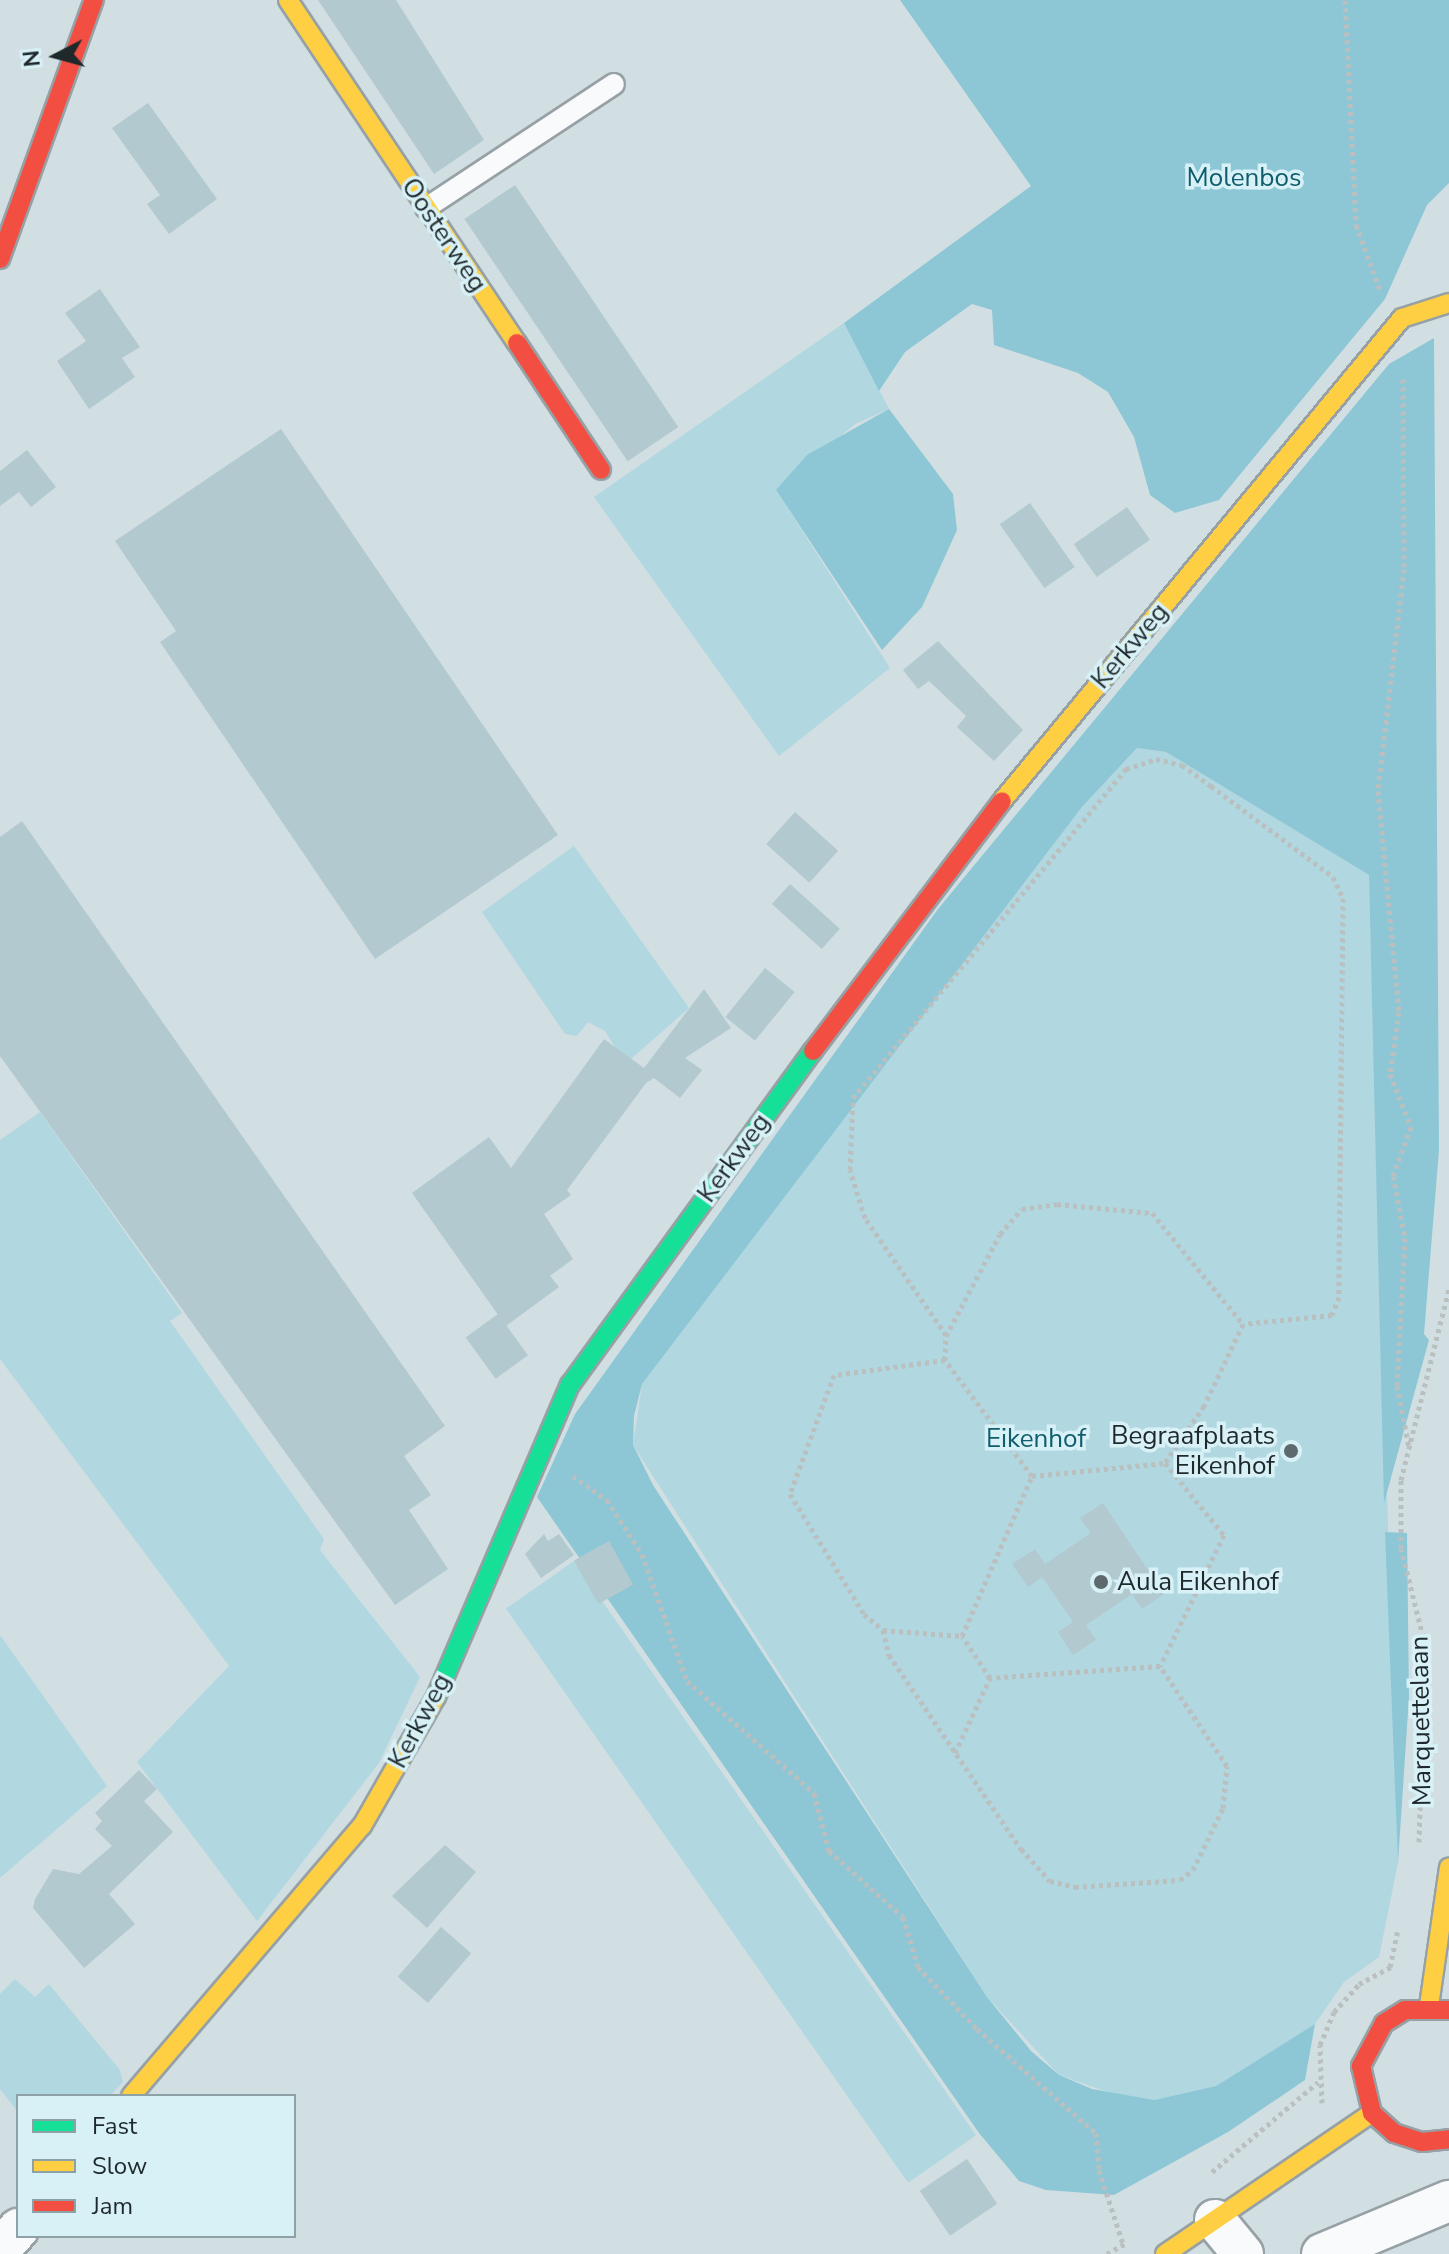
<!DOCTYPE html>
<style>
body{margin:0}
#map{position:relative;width:1449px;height:2254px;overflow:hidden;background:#d1dfe3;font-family:"Nunito Sans",sans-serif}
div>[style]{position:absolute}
.green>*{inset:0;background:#b1d7e0;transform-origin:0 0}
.forest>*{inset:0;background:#8dc7d5}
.building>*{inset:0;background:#b2c9cf;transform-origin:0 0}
.path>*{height:5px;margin-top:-2.5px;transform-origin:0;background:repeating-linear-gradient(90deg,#babfc0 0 4px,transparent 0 8px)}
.roads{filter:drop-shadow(2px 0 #97a1a5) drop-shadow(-2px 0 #97a1a5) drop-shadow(0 2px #97a1a5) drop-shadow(0 -2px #97a1a5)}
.lane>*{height:20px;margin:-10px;padding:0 10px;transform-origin:10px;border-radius:10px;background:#f8fafb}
.street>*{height:40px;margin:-20px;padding:0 20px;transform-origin:20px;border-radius:20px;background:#f8fafb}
.fast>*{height:18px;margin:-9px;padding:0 9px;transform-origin:9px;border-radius:9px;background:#16e098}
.slow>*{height:18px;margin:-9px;padding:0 9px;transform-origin:9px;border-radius:9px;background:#ffcf43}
.jam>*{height:18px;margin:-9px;padding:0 9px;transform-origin:9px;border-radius:9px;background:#f24e42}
.dots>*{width:22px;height:22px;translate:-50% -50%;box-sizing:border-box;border:4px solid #d7f1f7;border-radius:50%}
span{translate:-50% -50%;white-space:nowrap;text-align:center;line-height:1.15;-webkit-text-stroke:7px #d7f1f7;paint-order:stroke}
.park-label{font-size:26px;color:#105e6d}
.street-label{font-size:26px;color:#1f292c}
.poi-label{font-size:26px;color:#1f292c}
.right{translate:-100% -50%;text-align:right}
.left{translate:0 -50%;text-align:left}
.legend{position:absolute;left:16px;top:2094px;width:280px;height:144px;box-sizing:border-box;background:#d7f1f7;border:2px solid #8da1a6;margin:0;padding:10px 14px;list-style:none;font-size:24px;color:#1f292c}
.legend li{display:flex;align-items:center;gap:16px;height:40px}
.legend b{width:40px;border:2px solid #8da1a6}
.north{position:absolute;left:16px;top:16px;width:80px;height:80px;-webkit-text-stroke:6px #d7f1f7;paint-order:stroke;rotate:264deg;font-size:22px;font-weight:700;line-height:32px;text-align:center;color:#1f292c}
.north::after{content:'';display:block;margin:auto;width:28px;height:36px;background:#1f292c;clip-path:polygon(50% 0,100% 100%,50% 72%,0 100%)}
</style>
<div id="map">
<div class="green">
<i style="clip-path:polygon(844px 323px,889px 409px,855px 424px,776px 490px,890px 668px,779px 756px,594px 497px)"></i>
<i style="clip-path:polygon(1137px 748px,1166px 752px,1369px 875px,1398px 1863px,1379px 1957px,1344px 1982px,1315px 2024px,1216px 2086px,1154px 2100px,1127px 2099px,1059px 2075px,987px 1997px,633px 1445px,642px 1384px,1082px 807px)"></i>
<i style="clip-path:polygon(574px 846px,689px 1008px,615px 1073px,606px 1064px,615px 1047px,605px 1031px,588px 1022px,577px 1036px,565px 1034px,482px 912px)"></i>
<i style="clip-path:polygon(40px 1112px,182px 1313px,170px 1321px,324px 1539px,320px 1550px,420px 1677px,379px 1763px,257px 1921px,137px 1762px,229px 1666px,0 1359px,0 1140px)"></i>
<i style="left:574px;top:1561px;width:701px;height:83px;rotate:55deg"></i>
<i style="clip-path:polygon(0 1635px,107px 1786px,0 1878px)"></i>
<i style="clip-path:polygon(15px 1979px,35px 1997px,49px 1984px,120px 2070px,123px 2082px,110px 2096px,18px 2096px,18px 2112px,0 2089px,0 1994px)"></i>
</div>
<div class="forest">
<i style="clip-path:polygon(900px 0,1449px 0,1449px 183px,1427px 205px,1385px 299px,1219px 500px,1175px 513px,1150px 495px,1134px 437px,1108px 392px,1078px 373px,994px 345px,992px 310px,972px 304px,905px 352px,879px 391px,844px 323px,1031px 186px)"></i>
<i style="clip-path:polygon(1434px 338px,1439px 1150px,1424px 1334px,1429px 1340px,1384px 1503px,1369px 875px,1166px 752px,1137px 748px,1082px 807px,642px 1384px,634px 1416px,633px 1445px,653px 1485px,987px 1997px,1031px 2051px,1059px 2075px,1092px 2089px,1154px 2100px,1216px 2086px,1315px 2024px,1305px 2080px,1228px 2132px,1114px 2195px,1046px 2190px,1019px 2181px,979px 2133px,537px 1497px,575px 1414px,938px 909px,1389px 364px)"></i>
<i style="clip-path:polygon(889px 409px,953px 494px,957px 530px,922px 607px,882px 650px,776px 490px,807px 455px)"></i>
<i style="clip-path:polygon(1385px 1532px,1407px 1533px,1409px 1697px,1398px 1863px)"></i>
</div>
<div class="building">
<i style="clip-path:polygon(318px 0,396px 0,484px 140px,434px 174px)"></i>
<i style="clip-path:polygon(148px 103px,217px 199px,169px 234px,147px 204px,160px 195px,112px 128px)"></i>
<i style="left:515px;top:185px;width:292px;height:61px;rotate:56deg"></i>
<i style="clip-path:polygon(100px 289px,140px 347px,122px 358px,135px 377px,89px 409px,57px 361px,86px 341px,65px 313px)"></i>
<i style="clip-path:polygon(281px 429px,558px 835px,375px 959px,160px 642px,176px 631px,115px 541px)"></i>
<i style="clip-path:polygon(27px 450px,56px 487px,31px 507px,19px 492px,0 506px,0 471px)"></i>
<i style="left:1030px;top:503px;width:78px;height:37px;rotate:55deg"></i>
<i style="left:1127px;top:507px;width:40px;height:65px;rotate:55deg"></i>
<i style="clip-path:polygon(938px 641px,1023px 730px,994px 761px,957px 727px,966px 716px,929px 681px,918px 689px,903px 670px)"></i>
<i style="left:795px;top:812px;width:58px;height:43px;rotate:42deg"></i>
<i style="clip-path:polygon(22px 821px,445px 1426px,404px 1456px,431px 1495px,409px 1510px,448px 1569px,395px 1605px,0 1056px,0 837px)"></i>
<i style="left:790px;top:884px;width:67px;height:27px;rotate:42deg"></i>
<i style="left:765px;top:968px;width:38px;height:63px;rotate:39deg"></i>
<i style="clip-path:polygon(704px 989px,731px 1028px,685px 1058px,702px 1070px,680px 1098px,654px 1078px,646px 1083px,567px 1190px,571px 1195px,544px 1214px,573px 1259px,550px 1276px,559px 1287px,506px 1326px,412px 1193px,489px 1137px,511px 1168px,604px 1039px,644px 1068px)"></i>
<i style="left:498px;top:1314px;width:51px;height:40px;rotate:54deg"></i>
<i style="clip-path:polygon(1103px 1503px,1164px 1594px,1142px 1609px,1132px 1594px,1086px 1625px,1096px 1640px,1073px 1655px,1058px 1632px,1073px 1622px,1042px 1577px,1028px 1587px,1012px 1564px,1035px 1549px,1045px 1564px,1091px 1533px,1080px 1518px)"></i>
<i style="clip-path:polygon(544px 1534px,548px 1541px,559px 1534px,574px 1555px,541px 1578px,525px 1554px)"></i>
<i style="left:609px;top:1541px;width:50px;height:40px;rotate:61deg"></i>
<i style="clip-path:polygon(139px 1770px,157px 1789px,144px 1801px,173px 1832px,109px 1894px,135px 1924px,84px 1968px,33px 1908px,35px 1899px,53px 1869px,79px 1874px,112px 1846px,95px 1829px,102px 1821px,95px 1813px)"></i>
<i style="clip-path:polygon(445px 1845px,476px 1872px,427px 1928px,392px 1896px)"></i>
<i style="left:441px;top:1927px;width:40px;height:66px;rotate:41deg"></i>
<i style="left:967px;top:2159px;width:54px;height:57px;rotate:56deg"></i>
</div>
<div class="path">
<i style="left:1345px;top:0;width:225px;rotate:87.2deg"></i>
<i style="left:1356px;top:225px;width:69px;rotate:69.7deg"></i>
<i style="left:1403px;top:379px;width:190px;rotate:89.7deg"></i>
<i style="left:1404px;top:569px;width:224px;rotate:96.7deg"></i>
<i style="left:1378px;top:791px;width:222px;rotate:84.6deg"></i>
<i style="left:1399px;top:1012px;width:63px;rotate:98.3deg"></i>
<i style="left:1390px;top:1074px;width:57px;rotate:68.4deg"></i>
<i style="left:1411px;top:1127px;width:52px;rotate:110.2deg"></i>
<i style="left:1393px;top:1176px;width:63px;rotate:79deg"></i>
<i style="left:1405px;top:1238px;width:148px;rotate:93.1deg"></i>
<i style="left:1397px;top:1386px;width:62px;rotate:78.9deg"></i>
<i style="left:946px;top:1335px;width:142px;rotate:-124.7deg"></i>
<i style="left:865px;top:1218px;width:50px;rotate:-107.4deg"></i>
<i style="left:850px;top:1170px;width:72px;rotate:-87.6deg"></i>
<i style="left:853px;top:1098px;width:428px;rotate:-50.3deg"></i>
<i style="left:1126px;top:769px;width:32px;rotate:-18deg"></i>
<i style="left:1156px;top:759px;width:27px;rotate:13deg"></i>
<i style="left:1182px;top:765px;width:36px;rotate:36deg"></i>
<i style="left:1211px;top:786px;width:152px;rotate:36.7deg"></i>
<i style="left:1333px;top:877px;width:23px;rotate:65deg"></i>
<i style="left:1343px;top:898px;width:399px;rotate:90.6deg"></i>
<i style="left:1339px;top:1297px;width:19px;rotate:111deg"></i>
<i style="left:1332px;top:1315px;width:89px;rotate:174.2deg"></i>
<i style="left:945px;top:1360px;width:112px;rotate:172.3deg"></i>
<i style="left:834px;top:1375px;width:127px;rotate:110.3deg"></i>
<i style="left:790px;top:1494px;width:141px;rotate:58.3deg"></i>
<i style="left:864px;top:1614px;width:25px;rotate:40deg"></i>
<i style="left:883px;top:1630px;width:79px;rotate:4.3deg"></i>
<i style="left:573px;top:1476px;width:42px;rotate:35.2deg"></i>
<i style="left:607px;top:1500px;width:64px;rotate:57.1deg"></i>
<i style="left:642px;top:1554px;width:135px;rotate:70.5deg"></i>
<i style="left:687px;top:1681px;width:169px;rotate:41.4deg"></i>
<i style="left:814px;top:1793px;width:60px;rotate:75.5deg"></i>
<i style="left:829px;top:1851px;width:99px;rotate:41.7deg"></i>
<i style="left:903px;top:1917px;width:52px;rotate:73.3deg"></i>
<i style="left:918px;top:1967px;width:86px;rotate:46.4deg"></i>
<i style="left:977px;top:2029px;width:158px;rotate:41.2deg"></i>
<i style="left:1096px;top:2133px;width:37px;rotate:85deg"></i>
<i style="left:1099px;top:2170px;width:78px;rotate:72deg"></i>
<i style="left:1032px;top:1476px;width:134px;rotate:-5.6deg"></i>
<i style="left:1165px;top:1463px;width:93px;rotate:50.7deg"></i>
<i style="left:1224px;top:1535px;width:146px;rotate:116deg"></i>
<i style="left:1160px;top:1666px;width:170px;rotate:176deg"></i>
<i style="left:990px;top:1678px;width:50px;rotate:-123.7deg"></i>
<i style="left:962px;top:1636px;width:175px;rotate:-66.4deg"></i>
<i style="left:1032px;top:1476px;width:145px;rotate:-126.9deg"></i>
<i style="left:945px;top:1360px;width:24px;rotate:-88deg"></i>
<i style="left:946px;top:1336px;width:115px;rotate:-62.1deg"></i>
<i style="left:1000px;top:1234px;width:33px;rotate:-49deg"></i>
<i style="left:1022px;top:1209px;width:35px;rotate:-8deg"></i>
<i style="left:1057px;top:1204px;width:95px;rotate:5.4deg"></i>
<i style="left:1152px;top:1213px;width:144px;rotate:50.7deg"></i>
<i style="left:1243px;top:1324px;width:91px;rotate:115.4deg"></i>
<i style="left:1204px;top:1406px;width:69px;rotate:124.4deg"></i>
<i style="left:883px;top:1630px;width:26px;rotate:77deg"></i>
<i style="left:889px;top:1655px;width:235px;rotate:55.8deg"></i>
<i style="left:1021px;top:1849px;width:43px;rotate:47.8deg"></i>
<i style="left:1050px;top:1881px;width:26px;rotate:13deg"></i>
<i style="left:1075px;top:1887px;width:105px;rotate:-3.8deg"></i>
<i style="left:1180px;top:1880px;width:16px;rotate:-38deg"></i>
<i style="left:1193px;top:1870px;width:69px;rotate:-64.2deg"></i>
<i style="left:1223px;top:1808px;width:42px;rotate:-84.6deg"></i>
<i style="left:1227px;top:1766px;width:120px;rotate:-123.8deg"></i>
<i style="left:955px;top:1753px;width:83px;rotate:-65deg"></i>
<i style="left:1419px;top:1842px;width:197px;rotate:-88.3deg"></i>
<i style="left:1425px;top:1645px;width:100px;rotate:-103.9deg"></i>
<i style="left:1401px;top:1548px;width:68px;rotate:-90deg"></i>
<i style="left:1401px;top:1480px;width:197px;rotate:-75.9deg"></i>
<i style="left:1390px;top:1967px;width:38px;rotate:-78deg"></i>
<i style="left:1322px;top:2103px;width:58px;rotate:-92deg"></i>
<i style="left:1320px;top:2045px;width:36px;rotate:-67deg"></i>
<i style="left:1334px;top:2012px;width:38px;rotate:-48deg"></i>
<i style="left:1359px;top:1984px;width:38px;rotate:-28deg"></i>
<i style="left:1212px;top:2172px;width:139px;rotate:-40.3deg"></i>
<i style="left:1107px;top:2254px;width:20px;rotate:-30deg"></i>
</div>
<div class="roads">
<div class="lane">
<i style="left:426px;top:208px;width:225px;rotate:-33.4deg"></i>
</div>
<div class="street">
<i style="left:1215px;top:2220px;width:44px;rotate:50.5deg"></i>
<i style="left:0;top:2250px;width:28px;rotate:-49deg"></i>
<i style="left:1322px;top:2254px;width:138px;rotate:-22.7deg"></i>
</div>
<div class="fast">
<i style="left:436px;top:1697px;width:340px;rotate:-66.8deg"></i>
<i style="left:570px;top:1385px;width:413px;rotate:-54deg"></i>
</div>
<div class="slow">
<i style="left:288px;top:0;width:412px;rotate:56.3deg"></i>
<i style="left:1002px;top:801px;width:627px;rotate:-50.37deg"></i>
<i style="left:1402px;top:318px;width:49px;rotate:-17.7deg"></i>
<i style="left:1429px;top:2006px;width:140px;rotate:-81.8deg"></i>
<i style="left:131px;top:2096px;width:355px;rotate:-49.5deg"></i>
<i style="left:362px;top:1826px;width:149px;rotate:-60.2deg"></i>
<i style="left:1165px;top:2254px;width:250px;rotate:-34.3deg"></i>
</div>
<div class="jam">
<i style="left:0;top:259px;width:276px;rotate:-70.1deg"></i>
<i style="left:517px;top:343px;width:152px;rotate:56.5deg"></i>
<i style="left:813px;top:1051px;width:313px;rotate:-52.9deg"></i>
<i style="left:1449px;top:2010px;width:44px;rotate:180deg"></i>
<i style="left:1405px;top:2010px;width:25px;rotate:148deg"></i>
<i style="left:1384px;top:2023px;width:49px;rotate:118.1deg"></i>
<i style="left:1361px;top:2066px;width:48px;rotate:76.8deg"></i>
<i style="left:1372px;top:2113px;width:30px;rotate:42deg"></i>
<i style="left:1394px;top:2133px;width:29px;rotate:18deg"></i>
<i style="left:1422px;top:2142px;width:27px;rotate:-6deg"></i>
</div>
</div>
<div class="dots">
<i style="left:1291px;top:1451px;background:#5d696c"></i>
<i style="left:1101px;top:1582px;background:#5d696c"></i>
</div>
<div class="park-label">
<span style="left:1244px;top:178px">Molenbos</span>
<span style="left:1036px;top:1439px">Eikenhof</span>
</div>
<div class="street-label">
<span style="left:444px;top:235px;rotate:56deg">Oosterweg</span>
<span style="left:1130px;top:646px;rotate:-50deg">Kerkweg</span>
<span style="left:734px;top:1158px;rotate:-54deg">Kerkweg</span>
<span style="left:420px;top:1721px;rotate:-62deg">Kerkweg</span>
<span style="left:1421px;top:1721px;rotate:-91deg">Marquettelaan</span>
</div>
<div class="poi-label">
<span class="right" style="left:1275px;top:1451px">Begraafplaats<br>Eikenhof</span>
<span class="left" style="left:1117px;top:1582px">Aula Eikenhof</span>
</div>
<ul class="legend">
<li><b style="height:10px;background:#16e098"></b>Fast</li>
<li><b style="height:10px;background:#ffcf43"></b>Slow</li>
<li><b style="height:10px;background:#f24e42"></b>Jam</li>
</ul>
<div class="north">N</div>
</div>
